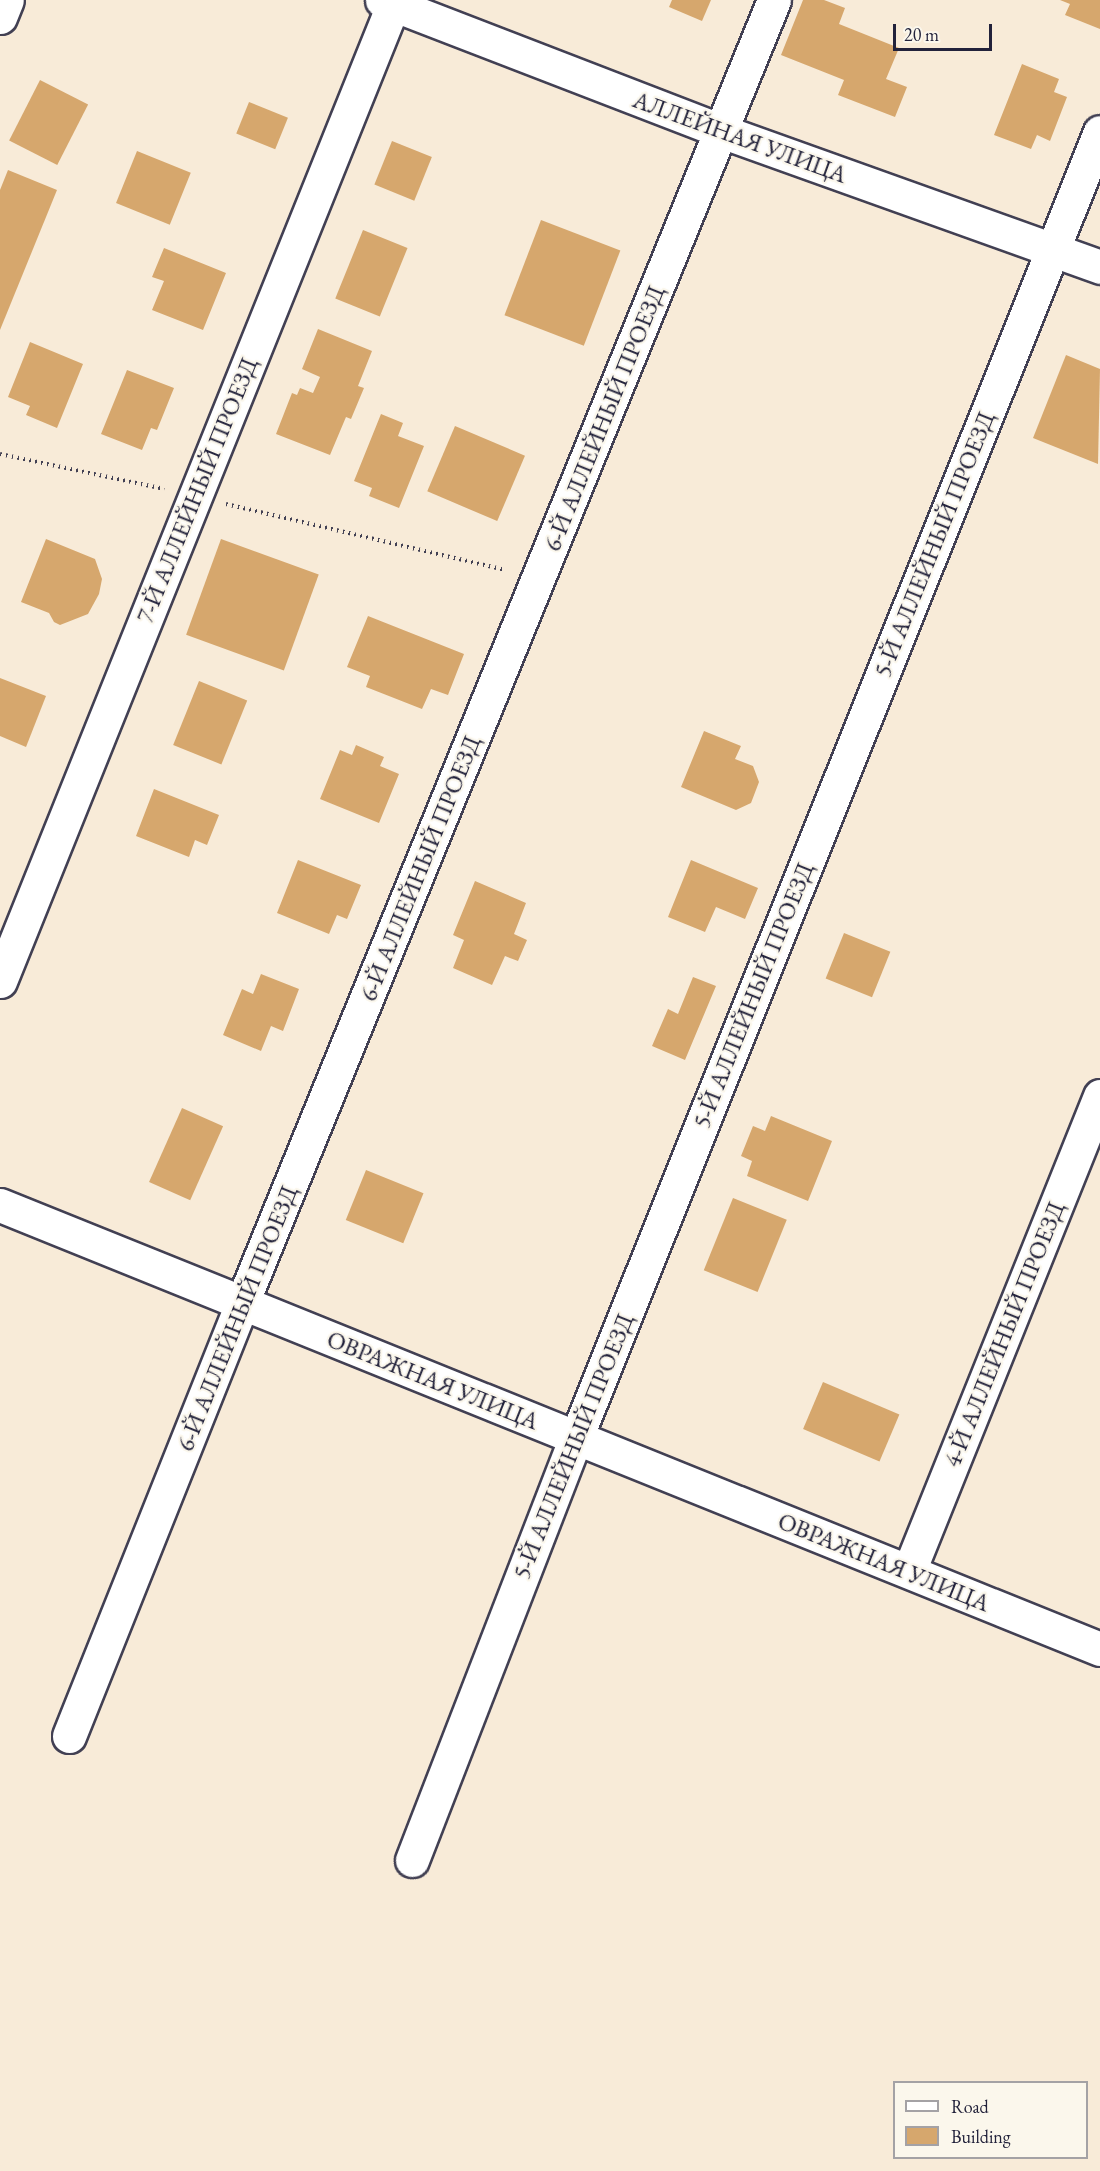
<!DOCTYPE html>
<meta charset="utf-8">
<style>
body{margin:0}
#map{position:relative;width:1100px;height:2171px;overflow:hidden;background:#f8ebd8;font-family:"EB Garamond",serif}
div>[style]{position:absolute}
.building>*{inset:0;background:#d6a76d;transform-origin:0 0}
.path>*{height:4px;margin-top:-2px;transform-origin:0;background:repeating-linear-gradient(90deg,#424053 0 1.5px,transparent 0 6px)}
.roads{filter:drop-shadow(2px 0 #424053) drop-shadow(-2px 0 #424053) drop-shadow(0 2px #424053) drop-shadow(0 -2px #424053)}
.street>*{height:33px;margin:-16.5px;padding:0 16.5px;transform-origin:16.5px;border-radius:16.5px;background:#fff}
span{translate:-50% -50%;white-space:nowrap;text-align:center;line-height:1.15;-webkit-text-stroke:4.5px #fbf7ec;paint-order:stroke}
.street-label{font-size:24px;color:#22223b}
.legend{position:absolute;left:893px;top:2081px;width:195px;height:78px;box-sizing:border-box;background:#fbf7ec;border:2px solid #a4a2a5;margin:0;padding:8px 10px;list-style:none;font-size:18px;color:#22223b}
.legend li{display:flex;align-items:center;gap:12px;height:30px}
.legend b{width:30px;border:2px solid #a4a2a5}
.scale{position:absolute;left:893px;top:24px;width:99px;height:27px;box-sizing:border-box;border:3px solid #22223b;border-top:0;padding-left:8px;font-size:18px;line-height:21px;white-space:nowrap;color:#22223b;-webkit-text-stroke:4px #fbf7ec;paint-order:stroke}
</style>
<div id="map">
<div class="building">
<i style="clip-path:polygon(672px 0,711px 0,702px 21px,669px 7px)"></i>
<i style="clip-path:polygon(803px 0,824px 0,845px 8px,839px 24px,899px 48px,886px 79px,907px 87px,895px 117px,838px 95px,844px 80px,781px 55px)"></i>
<i style="clip-path:polygon(1060px 0,1100px 0,1100px 29px,1065px 15px,1070px 4px)"></i>
<i style="clip-path:polygon(1022px 64px,1059px 79px,1054px 92px,1067px 97px,1050px 141px,1037px 135px,1031px 149px,994px 135px)"></i>
<i style="left:40px;top:80px;width:54px;height:68px;rotate:27deg"></i>
<i style="left:249px;top:102px;width:42px;height:34px;rotate:22deg"></i>
<i style="left:392px;top:141px;width:43px;height:47px;rotate:22deg"></i>
<i style="left:137px;top:151px;width:58px;height:56px;rotate:22deg"></i>
<i style="clip-path:polygon(8px 170px,57px 190px,0 330px,0 190px)"></i>
<i style="left:541px;top:220px;width:85px;height:102px;rotate:21deg"></i>
<i style="left:363px;top:230px;width:48px;height:74px;rotate:22deg"></i>
<i style="clip-path:polygon(164px 248px,226px 273px,203px 330px,152px 310px,164px 281px,152px 277px)"></i>
<i style="clip-path:polygon(318px 329px,372px 351px,358px 386px,364px 388px,351px 419px,346px 417px,330px 455px,276px 434px,292px 393px,297px 395px,300px 388px,313px 393px,320px 377px,302px 369px)"></i>
<i style="clip-path:polygon(30px 342px,83px 364px,57px 428px,26px 415px,30px 406px,8px 397px)"></i>
<i style="clip-path:polygon(1066px 355px,1100px 369px,1098px 464px,1033px 438px)"></i>
<i style="clip-path:polygon(127px 370px,174px 388px,157px 430px,151px 428px,142px 450px,101px 434px)"></i>
<i style="clip-path:polygon(381px 414px,403px 423px,398px 436px,424px 446px,399px 508px,369px 496px,372px 488px,354px 481px)"></i>
<i style="left:455px;top:426px;width:76px;height:71px;rotate:23deg"></i>
<i style="clip-path:polygon(46px 539px,95px 559px,102px 579px,99px 594px,88px 614px,60px 625px,54px 622px,49px 613px,21px 602px)"></i>
<i style="left:221px;top:539px;width:104px;height:102px;rotate:20deg"></i>
<i style="clip-path:polygon(368px 616px,464px 654px,448px 695px,431px 689px,422px 709px,366px 687px,370px 676px,347px 667px)"></i>
<i style="clip-path:polygon(0 678px,46px 696px,26px 747px,0 736px)"></i>
<i style="left:199px;top:681px;width:52px;height:69px;rotate:22deg"></i>
<i style="clip-path:polygon(704px 731px,741px 746px,735px 759px,753px 766px,759px 782px,751px 803px,736px 810px,681px 787px)"></i>
<i style="clip-path:polygon(356px 745px,384px 757px,380px 766px,399px 774px,379px 823px,320px 799px,340px 750px,352px 755px)"></i>
<i style="clip-path:polygon(154px 789px,219px 815px,207px 845px,195px 840px,189px 857px,136px 836px)"></i>
<i style="clip-path:polygon(298px 860px,361px 885px,347px 919px,337px 915px,329px 934px,277px 913px)"></i>
<i style="clip-path:polygon(691px 860px,758px 888px,745px 919px,716px 907px,705px 932px,668px 917px)"></i>
<i style="clip-path:polygon(475px 881px,526px 903px,514px 934px,527px 940px,518px 961px,505px 956px,492px 985px,453px 968px,464px 940px,453px 935px)"></i>
<i style="left:844px;top:933px;width:50px;height:49px;rotate:22deg"></i>
<i style="clip-path:polygon(261px 974px,299px 989px,283px 1031px,271px 1026px,261px 1051px,223px 1035px,242px 989px,253px 994px)"></i>
<i style="clip-path:polygon(693px 977px,716px 986px,685px 1060px,652px 1046px,668px 1009px,678px 1014px)"></i>
<i style="left:182px;top:1108px;width:45px;height:81px;rotate:24deg"></i>
<i style="clip-path:polygon(771px 1116px,832px 1141px,808px 1201px,747px 1176px,752px 1161px,741px 1156px,753px 1126px,765px 1131px)"></i>
<i style="left:366px;top:1170px;width:62px;height:54px;rotate:22deg"></i>
<i style="left:733px;top:1198px;width:58px;height:78px;rotate:22deg"></i>
<i style="left:823px;top:1382px;width:83px;height:51px;rotate:23deg"></i>
</div>
<div class="path">
<i style="left:0;top:454px;width:168px;rotate:12deg"></i>
<i style="left:226px;top:504px;width:287px;rotate:13.3deg"></i>
</div>
<div class="roads">
<div class="street">
<i style="left:382px;top:0;width:363px;rotate:21.1deg"></i>
<i style="left:721px;top:131px;width:403px;rotate:19.7deg"></i>
<i style="left:0;top:17px;width:18px;rotate:-68deg"></i>
<i style="left:0;top:981px;width:1058px;rotate:-68.07deg"></i>
<i style="left:0;top:1205px;width:1186px;rotate:21.98deg"></i>
<i style="left:909px;top:1571px;width:512px;rotate:-68.09deg"></i>
<i style="left:69px;top:1736px;width:466px;rotate:-68.2deg"></i>
<i style="left:242px;top:1303px;width:1407px;rotate:-67.79deg"></i>
<i style="left:412px;top:1860px;width:453px;rotate:-68.8deg"></i>
<i style="left:576px;top:1438px;width:1407px;rotate:-68.14deg"></i>
</div>
</div>
<div class="street-label">
<span style="left:740px;top:137px;rotate:20deg">АЛЛЕЙНАЯ УЛИЦА</span>
<span style="left:604px;top:418px;rotate:-68deg">6-Й АЛЛЕЙНЫЙ ПРОЕЗД</span>
<span style="left:197px;top:490px;rotate:-68deg">7-Й АЛЛЕЙНЫЙ ПРОЕЗД</span>
<span style="left:934px;top:544px;rotate:-68deg">5-Й АЛЛЕЙНЫЙ ПРОЕЗД</span>
<span style="left:420px;top:868px;rotate:-68deg">6-Й АЛЛЕЙНЫЙ ПРОЕЗД</span>
<span style="left:753px;top:995px;rotate:-68deg">5-Й АЛЛЕЙНЫЙ ПРОЕЗД</span>
<span style="left:237px;top:1318px;rotate:-68deg">6-Й АЛЛЕЙНЫЙ ПРОЕЗД</span>
<span style="left:1004px;top:1334px;rotate:-68deg">4-Й АЛЛЕЙНЫЙ ПРОЕЗД</span>
<span style="left:433px;top:1380px;rotate:22deg">ОВРАЖНАЯ УЛИЦА</span>
<span style="left:573px;top:1446px;rotate:-68deg">5-Й АЛЛЕЙНЫЙ ПРОЕЗД</span>
<span style="left:884px;top:1562px;rotate:22deg">ОВРАЖНАЯ УЛИЦА</span>
</div>
<ul class="legend">
<li><b style="height:8px;background:#fff"></b>Road</li>
<li><b style="height:16px;background:#d6a76d"></b>Building</li>
</ul>
<div class="scale">20 m</div>
</div>
